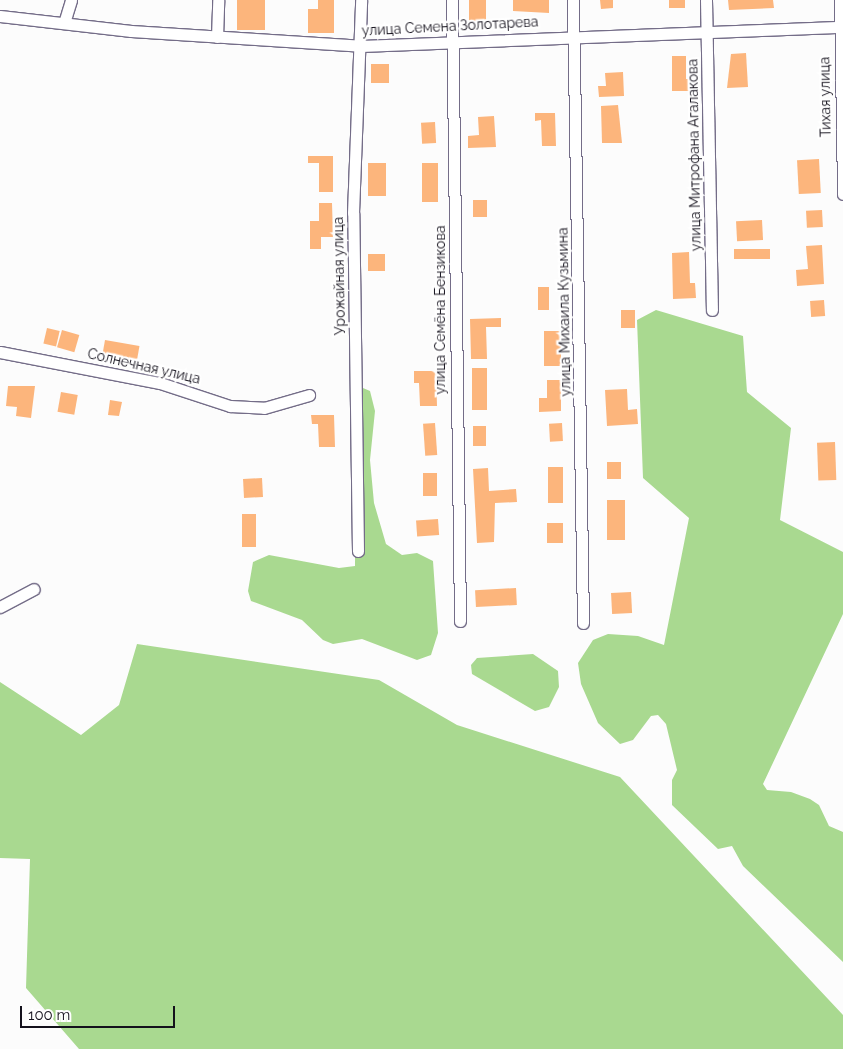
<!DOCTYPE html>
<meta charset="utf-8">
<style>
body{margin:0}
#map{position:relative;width:843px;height:1049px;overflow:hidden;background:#fcfcfc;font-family:Raleway,sans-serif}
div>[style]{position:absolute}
.green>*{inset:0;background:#a9d990}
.building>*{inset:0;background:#fcb57c;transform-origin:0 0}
.roads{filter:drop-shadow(1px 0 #746d88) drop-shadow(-1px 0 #746d88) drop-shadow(0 1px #746d88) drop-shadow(0 -1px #746d88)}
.street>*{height:11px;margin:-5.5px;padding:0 5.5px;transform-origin:5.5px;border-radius:5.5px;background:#fff}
span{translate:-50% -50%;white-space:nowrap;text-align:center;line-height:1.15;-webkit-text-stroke:4.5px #fff;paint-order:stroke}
.street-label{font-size:14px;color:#14111c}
.scale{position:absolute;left:20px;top:1006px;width:155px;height:22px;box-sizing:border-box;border:2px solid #14111c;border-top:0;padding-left:6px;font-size:15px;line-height:18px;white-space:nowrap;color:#14111c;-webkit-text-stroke:4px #fff;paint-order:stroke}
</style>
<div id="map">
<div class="green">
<i style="clip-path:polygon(656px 310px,743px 336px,747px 392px,791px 428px,780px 520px,843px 552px,843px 614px,763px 784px,767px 790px,791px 792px,810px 799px,819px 805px,829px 826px,843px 832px,843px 962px,743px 866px,732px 846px,718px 849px,672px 805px,672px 780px,677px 770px,666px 724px,658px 715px,651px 716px,633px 740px,620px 744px,598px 723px,581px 684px,578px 663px,593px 640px,608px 634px,638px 636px,664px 645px,689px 518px,643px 478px,637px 320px)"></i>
<i style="clip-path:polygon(363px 388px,370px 391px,375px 411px,370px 460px,374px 503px,386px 544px,402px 555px,417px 553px,433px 561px,438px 633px,431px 655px,417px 660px,362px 639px,333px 644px,323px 640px,302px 620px,251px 601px,248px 591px,253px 562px,269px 555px,339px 568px,355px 566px,356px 405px)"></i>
<i style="clip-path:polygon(137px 644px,379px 680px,457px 725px,620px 777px,843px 1015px,843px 1049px,79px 1049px,26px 988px,30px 859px,0 858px,0 682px,81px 735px,119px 705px)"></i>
<i style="clip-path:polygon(533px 654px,558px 671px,559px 687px,549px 707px,535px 711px,472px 674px,471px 665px,477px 658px)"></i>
</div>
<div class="building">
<i style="left:237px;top:0;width:28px;height:30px"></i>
<i style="clip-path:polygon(318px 0,334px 0,334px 33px,308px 33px,308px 9px,318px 9px)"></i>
<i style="left:469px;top:0;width:17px;height:21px"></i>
<i style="clip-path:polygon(513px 0,549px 0,549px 13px,513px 11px)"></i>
<i style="clip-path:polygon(600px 0,613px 0,613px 8px,601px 9px)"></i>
<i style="left:669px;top:0;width:16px;height:8px"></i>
<i style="clip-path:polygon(728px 0,773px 0,774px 8px,729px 10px)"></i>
<i style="clip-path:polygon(746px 53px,748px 87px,727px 88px,731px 54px)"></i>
<i style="clip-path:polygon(672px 56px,686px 56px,686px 79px,693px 79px,693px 91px,672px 91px)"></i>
<i style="left:371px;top:64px;width:18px;height:19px"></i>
<i style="clip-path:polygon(623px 72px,624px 96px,599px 97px,598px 86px,606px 86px,605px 73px)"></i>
<i style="clip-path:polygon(618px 105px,622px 143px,602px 143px,601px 106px)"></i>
<i style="clip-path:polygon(535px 113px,555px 113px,556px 146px,542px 146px,541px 120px,535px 121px)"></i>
<i style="clip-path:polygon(494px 116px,496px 147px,468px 148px,468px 136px,479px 135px,478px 117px)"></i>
<i style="left:435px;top:122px;width:21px;height:14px;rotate:87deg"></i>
<i style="clip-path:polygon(308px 156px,333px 156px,333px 192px,319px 192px,319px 163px,308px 163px)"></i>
<i style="left:819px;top:159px;width:34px;height:22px;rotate:87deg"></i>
<i style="left:368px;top:163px;width:18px;height:33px"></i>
<i style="left:422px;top:163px;width:16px;height:39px"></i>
<i style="left:473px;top:200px;width:14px;height:17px"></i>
<i style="clip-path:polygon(319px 203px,332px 203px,333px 237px,321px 237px,321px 249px,310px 249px,310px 221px,319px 221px)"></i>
<i style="left:822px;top:210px;width:17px;height:16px;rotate:87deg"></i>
<i style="left:762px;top:220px;width:20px;height:26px;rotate:87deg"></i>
<i style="clip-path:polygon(822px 245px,824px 284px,797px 286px,796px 270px,808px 269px,806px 246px)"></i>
<i style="left:770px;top:249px;width:10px;height:36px;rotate:90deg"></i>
<i style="clip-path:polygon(689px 252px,690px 283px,695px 283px,696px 298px,673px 299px,672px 253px)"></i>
<i style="left:368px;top:254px;width:17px;height:17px"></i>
<i style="left:538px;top:287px;width:11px;height:23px"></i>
<i style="left:824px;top:300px;width:16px;height:14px;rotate:86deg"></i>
<i style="left:621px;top:310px;width:14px;height:18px"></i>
<i style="clip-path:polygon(501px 318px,501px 327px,486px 327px,487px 359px,471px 359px,470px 319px)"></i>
<i style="left:47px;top:328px;width:13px;height:16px;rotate:13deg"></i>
<i style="left:62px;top:330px;width:18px;height:18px;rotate:16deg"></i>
<i style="left:544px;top:331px;width:17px;height:35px"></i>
<i style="left:105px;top:340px;width:35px;height:17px;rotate:10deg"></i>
<i style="left:472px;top:368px;width:15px;height:42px"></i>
<i style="clip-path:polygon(414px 371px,436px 371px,437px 406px,420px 406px,419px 383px,414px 383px)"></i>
<i style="clip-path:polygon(547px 380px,561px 380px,561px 411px,539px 412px,539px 398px,547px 398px)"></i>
<i style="clip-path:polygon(8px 386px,35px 386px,31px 418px,16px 416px,17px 407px,6px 406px)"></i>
<i style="clip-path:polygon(627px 389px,628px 410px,637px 409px,638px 424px,607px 426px,605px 390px)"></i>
<i style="left:61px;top:392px;width:17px;height:20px;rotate:10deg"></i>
<i style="clip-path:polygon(110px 400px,122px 402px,119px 416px,108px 415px)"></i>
<i style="clip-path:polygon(311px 415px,334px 415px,335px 447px,319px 447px,318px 424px,312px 424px)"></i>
<i style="left:435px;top:423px;width:32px;height:12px;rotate:86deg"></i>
<i style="left:562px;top:423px;width:18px;height:13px;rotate:87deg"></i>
<i style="left:486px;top:426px;width:20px;height:13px;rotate:90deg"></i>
<i style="left:835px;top:442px;width:38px;height:18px;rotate:88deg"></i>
<i style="left:607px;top:462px;width:14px;height:17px"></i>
<i style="left:548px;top:467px;width:15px;height:36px"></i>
<i style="clip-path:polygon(488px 468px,489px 491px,516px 489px,517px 502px,495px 503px,494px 542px,477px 543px,473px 469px)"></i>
<i style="left:437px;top:473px;width:23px;height:14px;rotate:90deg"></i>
<i style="left:262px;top:478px;width:19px;height:19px;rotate:87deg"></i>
<i style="left:607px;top:500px;width:18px;height:40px"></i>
<i style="left:242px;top:514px;width:14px;height:33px"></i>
<i style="left:438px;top:519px;width:16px;height:22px;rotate:86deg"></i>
<i style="left:547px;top:523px;width:16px;height:20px"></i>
<i style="left:516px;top:588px;width:17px;height:41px;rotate:87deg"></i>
<i style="left:631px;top:592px;width:21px;height:20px;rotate:87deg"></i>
</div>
<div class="roads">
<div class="street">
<i style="left:452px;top:0;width:621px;rotate:89.26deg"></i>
<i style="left:573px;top:0;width:623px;rotate:89.08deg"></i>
<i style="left:706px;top:0;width:310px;rotate:88.9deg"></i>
<i style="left:840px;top:0;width:194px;rotate:89.1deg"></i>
<i style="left:0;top:16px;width:132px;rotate:6.5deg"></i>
<i style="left:131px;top:31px;width:230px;rotate:3.7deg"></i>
<i style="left:361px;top:46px;width:482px;rotate:-2.3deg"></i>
<i style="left:64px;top:23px;width:24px;rotate:-73deg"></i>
<i style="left:217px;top:37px;width:37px;rotate:-88deg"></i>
<i style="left:0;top:352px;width:163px;rotate:11deg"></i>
<i style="left:160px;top:383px;width:74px;rotate:18.2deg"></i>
<i style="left:230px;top:406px;width:34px;rotate:3deg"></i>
<i style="left:264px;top:408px;width:47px;rotate:-16.1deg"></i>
<i style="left:358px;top:551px;width:338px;rotate:-90.8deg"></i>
<i style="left:353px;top:213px;width:213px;rotate:-87.8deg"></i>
<i style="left:0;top:607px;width:38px;rotate:-28deg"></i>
</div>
</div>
<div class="street-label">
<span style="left:450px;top:26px;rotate:-3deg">улица Семена Золотарева</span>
<span style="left:825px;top:97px;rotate:-91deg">Тихая улица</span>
<span style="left:694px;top:155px;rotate:-91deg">улица Митрофана Агалакова</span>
<span style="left:339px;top:276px;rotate:-91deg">Урожайная улица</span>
<span style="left:440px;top:310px;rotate:-90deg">улица Семёна Бензикова</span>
<span style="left:564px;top:312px;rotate:-91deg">улица Михаила Кузьмина</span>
<span style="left:144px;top:366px;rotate:13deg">Солнечная улица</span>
</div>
<div class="scale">100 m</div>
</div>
